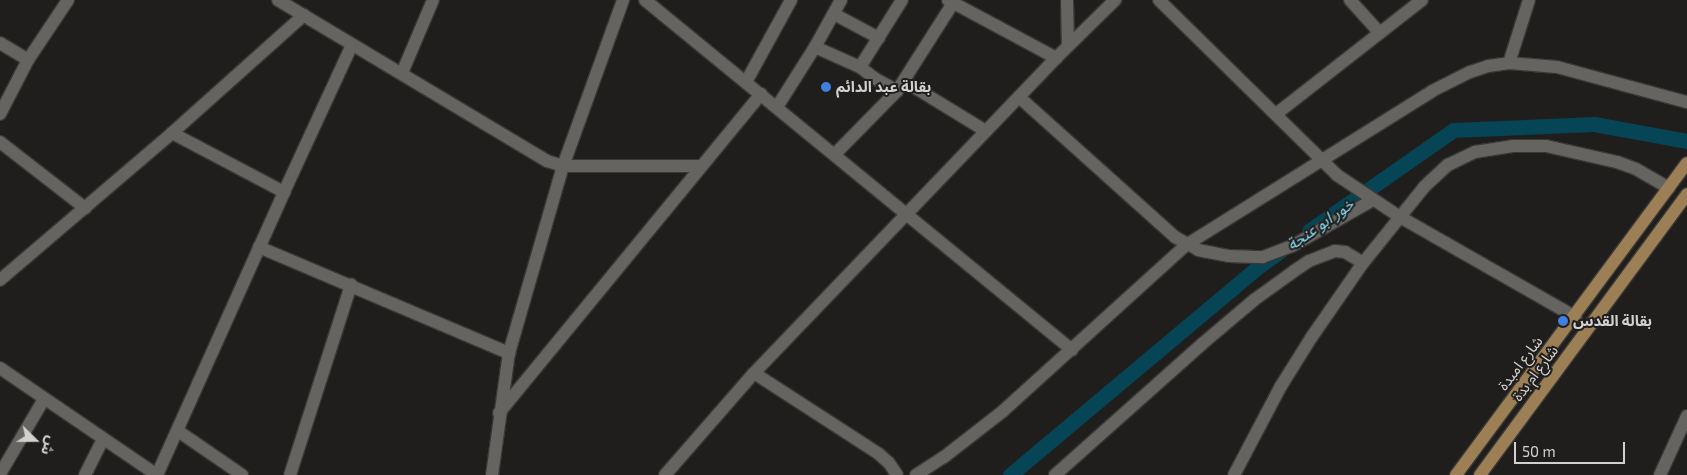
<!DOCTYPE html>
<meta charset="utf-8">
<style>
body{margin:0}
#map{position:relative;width:1687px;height:475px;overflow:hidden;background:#1f1e1c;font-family:"Exo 2","Noto Sans Arabic",sans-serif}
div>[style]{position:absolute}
.canal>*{height:15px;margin:-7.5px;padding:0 7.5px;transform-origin:7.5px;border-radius:7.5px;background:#054555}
.roads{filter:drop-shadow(1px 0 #393836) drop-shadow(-1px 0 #393836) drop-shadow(0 1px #393836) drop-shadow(0 -1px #393836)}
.minor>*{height:12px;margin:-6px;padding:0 6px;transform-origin:6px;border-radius:6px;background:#656461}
.primary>*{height:12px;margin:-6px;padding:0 6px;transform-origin:6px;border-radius:6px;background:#9c7f54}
.dots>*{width:14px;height:14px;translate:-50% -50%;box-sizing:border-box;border:2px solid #1f1e1c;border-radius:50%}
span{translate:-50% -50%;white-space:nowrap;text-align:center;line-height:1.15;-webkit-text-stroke:4px #1f1e1c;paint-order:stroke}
.poi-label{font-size:15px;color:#d2d1d0;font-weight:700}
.left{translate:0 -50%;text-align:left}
.street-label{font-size:15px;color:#d2d1d0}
.water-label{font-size:16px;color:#8ddff9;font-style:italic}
.north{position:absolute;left:10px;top:415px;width:50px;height:50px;-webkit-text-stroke:4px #1f1e1c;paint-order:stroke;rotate:112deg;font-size:14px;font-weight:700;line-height:20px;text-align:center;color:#d2d1d0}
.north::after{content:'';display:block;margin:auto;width:18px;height:22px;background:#d2d1d0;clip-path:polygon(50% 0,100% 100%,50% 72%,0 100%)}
.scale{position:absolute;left:1514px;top:442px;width:111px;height:22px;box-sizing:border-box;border:2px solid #d2d1d0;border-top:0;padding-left:6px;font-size:15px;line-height:18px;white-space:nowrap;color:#d2d1d0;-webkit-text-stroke:4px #1f1e1c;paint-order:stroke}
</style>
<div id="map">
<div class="canal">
<i style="left:1309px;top:231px;width:176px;rotate:-35deg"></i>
<i style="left:1453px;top:130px;width:141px;rotate:-2.4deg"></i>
<i style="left:1594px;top:124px;width:95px;rotate:10.4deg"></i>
<i style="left:1010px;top:475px;width:324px;rotate:-40deg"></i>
<i style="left:1258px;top:267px;width:27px;rotate:-36deg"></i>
</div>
<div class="roads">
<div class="minor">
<i style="left:278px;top:0;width:313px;rotate:30.9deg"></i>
<i style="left:547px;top:161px;width:17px;rotate:17deg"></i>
<i style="left:563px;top:166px;width:137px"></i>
<i style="left:645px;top:0;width:552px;rotate:39.34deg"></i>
<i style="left:948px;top:0;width:123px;rotate:28.2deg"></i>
<i style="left:1067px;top:0;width:46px;rotate:88.8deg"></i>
<i style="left:1159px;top:0;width:250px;rotate:44.5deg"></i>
<i style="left:1337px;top:175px;width:76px;rotate:33.7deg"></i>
<i style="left:1400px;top:217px;width:202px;rotate:29.7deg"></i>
<i style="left:1350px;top:0;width:43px;rotate:47.8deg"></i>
<i style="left:834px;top:14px;width:51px;rotate:28.1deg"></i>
<i style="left:0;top:43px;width:33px;rotate:31deg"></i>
<i style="left:815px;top:47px;width:49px;rotate:24deg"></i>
<i style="left:860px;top:67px;width:18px;rotate:38deg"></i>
<i style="left:874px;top:78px;width:26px;rotate:29deg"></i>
<i style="left:1509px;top:63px;width:66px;rotate:-72.4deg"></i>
<i style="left:860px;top:67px;width:79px;rotate:-57.9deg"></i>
<i style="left:402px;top:73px;width:79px;rotate:-67deg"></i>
<i style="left:904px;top:81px;width:96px;rotate:31.4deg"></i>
<i style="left:746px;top:82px;width:94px;rotate:-61.2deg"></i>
<i style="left:1019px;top:97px;width:210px;rotate:41.9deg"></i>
<i style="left:1175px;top:237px;width:26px;rotate:29deg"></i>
<i style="left:1198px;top:250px;width:32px;rotate:11deg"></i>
<i style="left:1229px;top:256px;width:34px;rotate:2deg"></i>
<i style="left:1263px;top:257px;width:31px;rotate:-21deg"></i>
<i style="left:1292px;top:246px;width:93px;rotate:-29.6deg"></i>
<i style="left:777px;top:107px;width:71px;rotate:-57.7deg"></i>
<i style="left:815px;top:47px;width:54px;rotate:-61deg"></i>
<i style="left:0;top:114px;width:61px;rotate:-62.6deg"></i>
<i style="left:28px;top:60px;width:72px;rotate:-56.3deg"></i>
<i style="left:1276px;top:114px;width:185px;rotate:-38deg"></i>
<i style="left:172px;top:133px;width:127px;rotate:27.8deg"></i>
<i style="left:0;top:142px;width:108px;rotate:37.8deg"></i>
<i style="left:835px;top:154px;width:88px;rotate:-45.5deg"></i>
<i style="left:897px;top:91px;width:104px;rotate:-57.5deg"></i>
<i style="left:259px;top:247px;width:272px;rotate:23deg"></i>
<i style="left:0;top:280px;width:226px;rotate:-40.5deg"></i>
<i style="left:172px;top:133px;width:177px;rotate:-41.8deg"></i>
<i style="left:0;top:368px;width:190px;rotate:34.3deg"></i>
<i style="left:754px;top:373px;width:149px;rotate:32.9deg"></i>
<i style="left:879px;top:454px;width:13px;rotate:42deg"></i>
<i style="left:889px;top:463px;width:14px;rotate:56deg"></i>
<i style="left:499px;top:413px;width:413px;rotate:-50.6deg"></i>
<i style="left:178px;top:431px;width:78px;rotate:34.5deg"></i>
<i style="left:0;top:474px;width:87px;rotate:-59.6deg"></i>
<i style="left:85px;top:475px;width:40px;rotate:-63.4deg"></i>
<i style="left:157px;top:475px;width:310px;rotate:-65.8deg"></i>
<i style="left:284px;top:192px;width:162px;rotate:-65.2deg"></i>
<i style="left:290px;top:475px;width:200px;rotate:-72.2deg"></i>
<i style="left:492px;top:475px;width:123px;rotate:-82.1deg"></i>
<i style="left:509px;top:353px;width:195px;rotate:-73.9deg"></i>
<i style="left:563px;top:166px;width:177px;rotate:-70.1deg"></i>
<i style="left:665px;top:475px;width:135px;rotate:-48.9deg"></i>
<i style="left:754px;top:373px;width:436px;rotate:-46.2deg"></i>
<i style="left:1056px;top:58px;width:83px;rotate:-44.5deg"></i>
<i style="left:916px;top:475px;width:33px;rotate:-33deg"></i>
<i style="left:944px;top:457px;width:75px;rotate:-37.9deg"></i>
<i style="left:1003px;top:411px;width:247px;rotate:-42.2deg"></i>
<i style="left:1186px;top:245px;width:290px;rotate:-32deg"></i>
<i style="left:1432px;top:91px;width:42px;rotate:-26.6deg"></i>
<i style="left:1470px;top:72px;width:19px;rotate:-18deg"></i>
<i style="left:1488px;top:66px;width:21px;rotate:-8deg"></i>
<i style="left:1509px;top:63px;width:48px;rotate:4.8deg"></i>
<i style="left:1557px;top:67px;width:135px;rotate:15.1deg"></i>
<i style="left:1055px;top:475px;width:197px;rotate:-41.7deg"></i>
<i style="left:1202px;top:344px;width:68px;rotate:-40.2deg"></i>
<i style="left:1254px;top:300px;width:49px;rotate:-35.9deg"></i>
<i style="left:1294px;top:271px;width:18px;rotate:-34deg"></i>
<i style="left:1309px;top:261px;width:28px;rotate:-21deg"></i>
<i style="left:1335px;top:251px;width:10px;rotate:6deg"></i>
<i style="left:1345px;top:252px;width:21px;rotate:31deg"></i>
<i style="left:1234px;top:475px;width:101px;rotate:-62.2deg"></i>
<i style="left:1281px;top:386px;width:57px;rotate:-58deg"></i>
<i style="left:1311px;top:338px;width:91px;rotate:-55.3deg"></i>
<i style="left:1363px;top:263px;width:97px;rotate:-51.2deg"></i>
<i style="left:1424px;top:187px;width:33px;rotate:-43deg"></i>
<i style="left:1448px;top:165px;width:30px;rotate:-26deg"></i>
<i style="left:1475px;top:152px;width:38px;rotate:-9deg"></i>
<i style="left:1513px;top:146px;width:33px"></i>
<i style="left:1546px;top:146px;width:73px;rotate:12.7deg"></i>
<i style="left:1617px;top:162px;width:20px;rotate:20deg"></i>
<i style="left:1636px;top:169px;width:38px;rotate:30deg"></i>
<i style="left:1660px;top:475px;width:65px;rotate:-65.4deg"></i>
</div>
<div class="primary">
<i style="left:1456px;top:475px;width:388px;rotate:-53.5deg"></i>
<i style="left:1480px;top:475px;width:349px;rotate:-53.6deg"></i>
</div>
</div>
<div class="dots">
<i style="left:826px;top:87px;background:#3f7fe0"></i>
<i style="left:1563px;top:321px;background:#3f7fe0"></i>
</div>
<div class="poi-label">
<span class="left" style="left:836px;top:87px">بقالة عبد الدائم</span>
<span class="left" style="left:1573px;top:321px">بقالة القدس</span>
</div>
<div class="street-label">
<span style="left:1520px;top:363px;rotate:-53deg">شارع امبدة</span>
<span style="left:1535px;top:373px;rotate:-53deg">شارع ام بدة</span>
</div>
<div class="water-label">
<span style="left:1320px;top:224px;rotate:-35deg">خور ابو عنجة</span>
</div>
<div class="north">ش</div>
<div class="scale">50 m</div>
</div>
